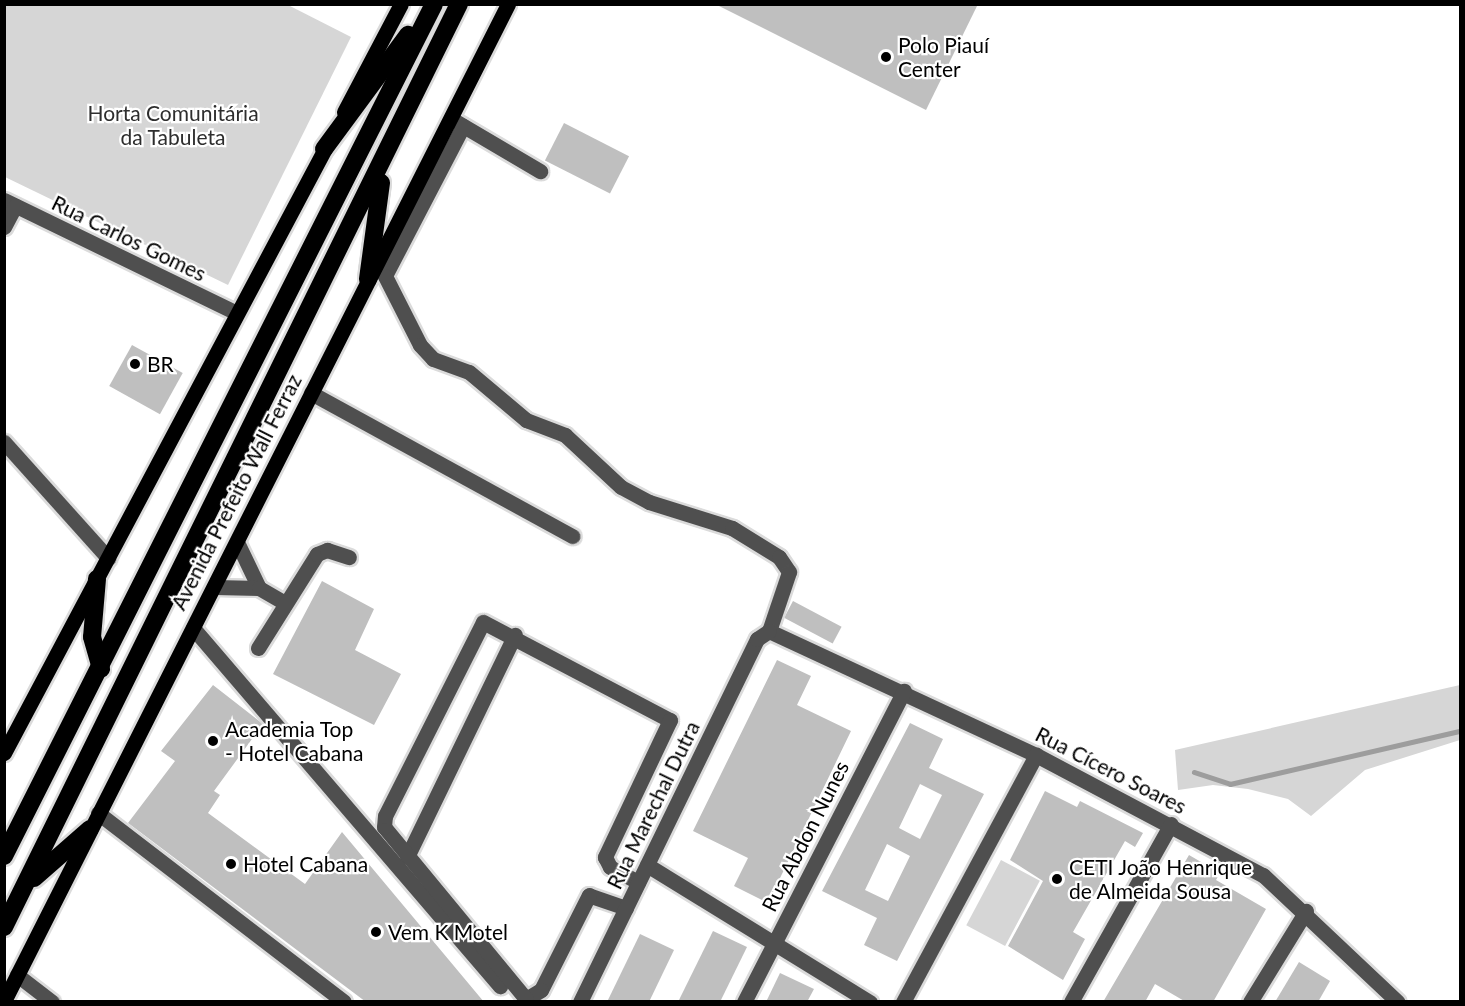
<!DOCTYPE html>
<meta charset="utf-8">
<style>
body{margin:0}
#map{position:relative;width:1465px;height:1006px;overflow:hidden;background:#fff;font-family:Lato,sans-serif}
div>[style]{position:absolute}
.green>*{inset:0;background:#d6d6d6;transform-origin:0 0}
.stream>*{height:4.5px;margin:-2.25px;padding:0 2.25px;transform-origin:2.25px;border-radius:2.25px;background:#9d9d9d}
.building>*{inset:0;background:#bfbfbf;transform-origin:0 0}
.roads{filter:drop-shadow(2px 0 #dbdbdb) drop-shadow(-2px 0 #dbdbdb) drop-shadow(0 2px #dbdbdb) drop-shadow(0 -2px #dbdbdb)}
.minor>*{height:15px;margin:-7.5px;padding:0 7.5px;transform-origin:7.5px;border-radius:7.5px;background:#4f4f4f}
.major>*{height:15px;margin:-7.5px;padding:0 7.5px;transform-origin:7.5px;border-radius:7.5px;background:#000}
.highway>*{height:18px;margin:-9px;padding:0 9px;transform-origin:9px;border-radius:9px;background:#000}
.dots>*{width:16px;height:16px;translate:-50% -50%;box-sizing:border-box;border:3px solid #fff;border-radius:50%}
span{translate:-50% -50%;white-space:nowrap;text-align:center;line-height:1.15;-webkit-text-stroke:4.5px #fff;paint-order:stroke}
.poi-label{font-size:21px;color:#000}
.left{translate:0 -50%;text-align:left}
.park-label{font-size:21px;color:#2d2d2d}
.street-label{font-size:21px;color:#000}
.frame{position:absolute;inset:0;border:6px solid #000;pointer-events:none}
</style>
<div id="map">
<div class="green">
<i style="clip-path:polygon(4px 5px,288px 5px,351px 37px,228px 285px,5px 177px)"></i>
<i style="clip-path:polygon(1460px 685px,1460px 740px,1365px 770px,1311px 816px,1288px 799px,1248px 789px,1213px 785px,1178px 790px,1175px 750px)"></i>
<i style="left:1001px;top:860px;width:44px;height:74px;rotate:28deg"></i>
</div>
<div class="stream">
<i style="left:1194px;top:772px;width:38px;rotate:18deg"></i>
<i style="left:1230px;top:784px;width:236px;rotate:-13deg"></i>
</div>
<div class="building">
<i style="clip-path:polygon(715px 4px,978px 4px,926px 110px)"></i>
<i style="left:564px;top:123px;width:73px;height:42px;rotate:27deg"></i>
<i style="left:132px;top:345px;width:58px;height:47px;rotate:29deg"></i>
<i style="clip-path:polygon(322px 581px,374px 609px,355px 650px,401px 674px,374px 725px,273px 674px)"></i>
<i style="left:793px;top:601px;width:55px;height:19px;rotate:28deg"></i>
<i style="clip-path:polygon(777px 660px,811px 676px,797px 705px,851px 731px,768px 903px,734px 886px,748px 858px,693px 831px)"></i>
<i style="clip-path:polygon(213px 685px,263px 724px,214px 791px,220px 795px,208px 813px,305px 884px,342px 832px,484px 1002px,366px 1002px,128px 823px,175px 761px,161px 751px)"></i>
<i style="clip-path:polygon(evenodd,910px 723px,943px 739px,929px 768px,984px 794px,897px 961px,864px 945px,877px 918px,822px 891px,910px 723px,920px 784px,942px 795px,920px 839px,899px 828px,920px 784px,910px 723px,887px 844px,910px 856px,888px 901px,865px 890px,887px 844px)"></i>
<i style="clip-path:polygon(1045px 791px,1077px 807px,1080px 801px,1143px 833px,1135px 847px,1125px 841px,1073px 932px,1085px 939px,1063px 980px,1008px 946px,1043px 881px,1010px 860px)"></i>
<i style="clip-path:polygon(1189px 855px,1220px 873px,1216px 880px,1266px 909px,1213px 1002px,1186px 1002px,1155px 984px,1145px 1002px,1103px 1002px)"></i>
<i style="clip-path:polygon(713px 931px,747px 947px,720px 1002px,678px 1002px)"></i>
<i style="clip-path:polygon(640px 934px,674px 950px,649px 1002px,607px 1002px)"></i>
<i style="clip-path:polygon(1299px 962px,1330px 981px,1318px 1002px,1275px 1002px)"></i>
<i style="clip-path:polygon(780px 973px,814px 989px,807px 1002px,766px 1002px)"></i>
</div>
<div class="roads">
<div class="minor">
<i style="left:455px;top:121px;width:99px;rotate:30.5deg"></i>
<i style="left:463px;top:126px;width:169px;rotate:117.5deg"></i>
<i style="left:385px;top:276px;width:77px;rotate:63.1deg"></i>
<i style="left:420px;top:345px;width:19px;rotate:47deg"></i>
<i style="left:433px;top:359px;width:38px;rotate:20deg"></i>
<i style="left:469px;top:372px;width:75px;rotate:40.1deg"></i>
<i style="left:526px;top:420px;width:42px;rotate:21deg"></i>
<i style="left:565px;top:435px;width:76px;rotate:42.9deg"></i>
<i style="left:621px;top:487px;width:32px;rotate:28deg"></i>
<i style="left:649px;top:502px;width:87px;rotate:17.4deg"></i>
<i style="left:732px;top:528px;width:55px;rotate:31.7deg"></i>
<i style="left:779px;top:557px;width:18px;rotate:56deg"></i>
<i style="left:789px;top:572px;width:62px;rotate:108.7deg"></i>
<i style="left:4px;top:200px;width:257px;rotate:25.9deg"></i>
<i style="left:4px;top:227px;width:24px;rotate:-62deg"></i>
<i style="left:311px;top:393px;width:298px;rotate:28.7deg"></i>
<i style="left:4px;top:442px;width:156px;rotate:48.1deg"></i>
<i style="left:237px;top:542px;width:51px;rotate:64.4deg"></i>
<i style="left:215px;top:587px;width:44px;rotate:1.3deg"></i>
<i style="left:259px;top:588px;width:28px;rotate:30deg"></i>
<i style="left:193px;top:628px;width:472px;rotate:49.4deg"></i>
<i style="left:769px;top:631px;width:294px;rotate:24.9deg"></i>
<i style="left:1036px;top:755px;width:257px;rotate:27.9deg"></i>
<i style="left:1263px;top:875px;width:185px;rotate:43.3deg"></i>
<i style="left:258px;top:648px;width:111px;rotate:-57.9deg"></i>
<i style="left:317px;top:554px;width:11px;rotate:-22deg"></i>
<i style="left:327px;top:550px;width:23px;rotate:18deg"></i>
<i style="left:98px;top:813px;width:310px;rotate:37.5deg"></i>
<i style="left:407px;top:857px;width:247px;rotate:-64.1deg"></i>
<i style="left:647px;top:865px;width:262px;rotate:31.6deg"></i>
<i style="left:626px;top:908px;width:39px;rotate:-161deg"></i>
<i style="left:589px;top:895px;width:106px;rotate:116.8deg"></i>
<i style="left:541px;top:990px;width:17px;rotate:149deg"></i>
<i style="left:526px;top:999px;width:223px;rotate:-129.5deg"></i>
<i style="left:384px;top:827px;width:11px;rotate:-85deg"></i>
<i style="left:385px;top:816px;width:217px;rotate:-63.2deg"></i>
<i style="left:483px;top:622px;width:211px;rotate:27.7deg"></i>
<i style="left:670px;top:720px;width:152px;rotate:115.4deg"></i>
<i style="left:605px;top:857px;width:11px;rotate:63deg"></i>
<i style="left:610px;top:867px;width:32px;rotate:28deg"></i>
<i style="left:17px;top:975px;width:44px;rotate:37.6deg"></i>
<i style="left:580px;top:1002px;width:404px;rotate:-64deg"></i>
<i style="left:757px;top:639px;width:14px;rotate:-34deg"></i>
<i style="left:744px;top:1002px;width:350px;rotate:-62.8deg"></i>
<i style="left:903px;top:1002px;width:281px;rotate:-61.7deg"></i>
<i style="left:1071px;top:1002px;width:204px;rotate:-60.7deg"></i>
<i style="left:1250px;top:1002px;width:107px;rotate:-58.4deg"></i>
</div>
<div class="major">
<i style="left:344px;top:112px;width:122px;rotate:-62.2deg"></i>
<i style="left:4px;top:753px;width:693px;rotate:-62.03deg"></i>
<i style="left:4px;top:1001px;width:1117px;rotate:-63.18deg"></i>
</div>
<div class="highway">
<i style="left:324px;top:149px;width:142px;rotate:-53.6deg"></i>
<i style="left:368px;top:279px;width:97px;rotate:-82.3deg"></i>
<i style="left:97px;top:579px;width:58px;rotate:94.9deg"></i>
<i style="left:92px;top:637px;width:33px;rotate:74deg"></i>
<i style="left:4px;top:856px;width:954px;rotate:-63.22deg"></i>
<i style="left:34px;top:878px;width:74px;rotate:-41.2deg"></i>
<i style="left:4px;top:927px;width:1029px;rotate:-63.76deg"></i>
</div>
</div>
<div class="dots">
<i style="left:886px;top:57px;background:#000"></i>
<i style="left:135px;top:364px;background:#000"></i>
<i style="left:213px;top:741px;background:#000"></i>
<i style="left:231px;top:864px;background:#000"></i>
<i style="left:1057px;top:879px;background:#000"></i>
<i style="left:376px;top:932px;background:#000"></i>
</div>
<div class="poi-label">
<span class="left" style="left:898px;top:57px">Polo Piauí<br>Center</span>
<span class="left" style="left:147px;top:364px">BR</span>
<span class="left" style="left:225px;top:741px">Academia Top<br>- Hotel Cabana</span>
<span class="left" style="left:243px;top:864px">Hotel Cabana</span>
<span class="left" style="left:1069px;top:879px">CETI João Henrique<br>de Almeida Sousa</span>
<span class="left" style="left:388px;top:932px">Vem K Motel</span>
</div>
<div class="park-label">
<span style="left:173px;top:125px">Horta Comunitária<br>da Tabuleta</span>
</div>
<div class="street-label">
<span style="left:129px;top:238px;rotate:26deg">Rua Carlos Gomes</span>
<span style="left:236px;top:492px;rotate:-63deg">Avenida Prefeito Wall Ferraz</span>
<span style="left:1111px;top:770px;rotate:27deg">Rua Cícero Soares</span>
<span style="left:653px;top:805px;rotate:-64deg">Rua Marechal Dutra</span>
<span style="left:805px;top:836px;rotate:-63deg">Rua Abdon Nunes</span>
</div>
<div class="frame"></div>
</div>
